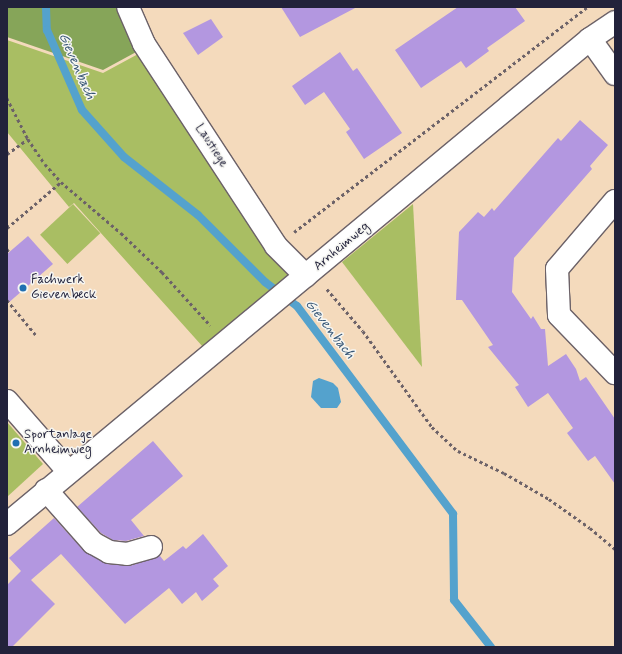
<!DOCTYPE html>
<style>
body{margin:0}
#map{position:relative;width:622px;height:654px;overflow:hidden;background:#f4dabc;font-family:Mynerve,sans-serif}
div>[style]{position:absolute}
.green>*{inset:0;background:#a9be63;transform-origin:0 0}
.forest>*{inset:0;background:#86a559}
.water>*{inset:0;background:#54a2cd}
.stream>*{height:8px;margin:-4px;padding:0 4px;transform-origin:4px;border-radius:4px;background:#54a2cd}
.building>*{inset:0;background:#b397e0}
.path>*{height:2.5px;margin-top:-1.25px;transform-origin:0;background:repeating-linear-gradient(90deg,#6c6268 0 3px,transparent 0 6px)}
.roads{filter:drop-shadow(1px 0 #6c6268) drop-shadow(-1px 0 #6c6268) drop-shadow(0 1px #6c6268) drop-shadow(0 -1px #6c6268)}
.minor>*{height:22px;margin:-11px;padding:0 11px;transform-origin:11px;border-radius:11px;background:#fff}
.dots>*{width:11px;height:11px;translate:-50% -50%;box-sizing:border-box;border:2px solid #f6f6f2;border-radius:50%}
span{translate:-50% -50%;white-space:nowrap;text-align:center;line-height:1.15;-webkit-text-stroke:3px #f6f6f2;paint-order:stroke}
.street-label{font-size:13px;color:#22223b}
.poi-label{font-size:13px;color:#22223b}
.left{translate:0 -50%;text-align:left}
.water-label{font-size:14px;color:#365575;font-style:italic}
.frame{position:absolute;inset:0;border:8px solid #22223b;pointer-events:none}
</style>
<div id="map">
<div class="green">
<i style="clip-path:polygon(7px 40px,103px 73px,140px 53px,301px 266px,203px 347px,74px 203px,69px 207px,7px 132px)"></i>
<i style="left:73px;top:204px;width:40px;height:45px;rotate:47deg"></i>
<i style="clip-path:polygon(413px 204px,422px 367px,342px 262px)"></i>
<i style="clip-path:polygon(7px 422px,43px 464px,7px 497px)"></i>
</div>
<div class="forest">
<i style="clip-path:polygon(7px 7px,117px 7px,138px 51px,103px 70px,7px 37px)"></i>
</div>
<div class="water">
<i style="clip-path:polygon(319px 378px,333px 383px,338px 388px,341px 402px,337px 408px,321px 408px,311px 397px,313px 381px)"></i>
</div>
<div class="stream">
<i style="left:46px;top:7px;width:23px;rotate:88deg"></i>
<i style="left:47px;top:30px;width:87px;rotate:66.4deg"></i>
<i style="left:82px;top:110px;width:63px;rotate:48.2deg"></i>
<i style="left:124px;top:157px;width:94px;rotate:38.1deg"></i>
<i style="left:198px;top:215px;width:95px;rotate:45deg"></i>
<i style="left:265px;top:282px;width:40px;rotate:37deg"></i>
<i style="left:297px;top:306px;width:260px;rotate:53.1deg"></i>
<i style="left:453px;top:514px;width:86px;rotate:89.3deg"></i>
<i style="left:454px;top:600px;width:60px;rotate:51.8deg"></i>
</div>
<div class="building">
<i style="clip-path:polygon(281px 7px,357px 7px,300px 37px)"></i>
<i style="clip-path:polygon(458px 7px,515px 7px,525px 21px,487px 48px,489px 51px,466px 68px,461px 61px,421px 88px,395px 50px)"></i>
<i style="clip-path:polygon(211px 19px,223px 37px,198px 55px,183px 33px)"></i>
<i style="clip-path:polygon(340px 52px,353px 71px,357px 68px,402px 133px,364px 159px,346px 132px,350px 129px,324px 92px,305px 105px,292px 86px)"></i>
<i style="clip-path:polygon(580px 120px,608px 145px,590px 166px,592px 169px,514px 258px,512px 292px,531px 319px,533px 316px,541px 329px,545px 329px,548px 366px,566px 354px,576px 369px,580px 381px,586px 377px,615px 419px,615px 484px,595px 456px,588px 461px,567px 433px,573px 428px,548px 393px,528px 407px,515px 387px,519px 385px,488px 347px,493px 345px,462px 300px,456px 300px,459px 232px,478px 212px,484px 217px,492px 208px,494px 211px,558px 138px,561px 141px)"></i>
<i style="clip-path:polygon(28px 236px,53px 264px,7px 304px,7px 254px)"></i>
<i style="clip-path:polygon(153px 441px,183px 476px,131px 520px,144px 536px,126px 541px,113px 540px,101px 533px,77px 507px)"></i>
<i style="clip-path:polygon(54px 518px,84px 551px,107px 564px,130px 566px,160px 556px,164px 561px,183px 546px,186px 549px,203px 534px,228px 566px,213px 579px,219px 586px,202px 601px,196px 592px,182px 604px,169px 588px,125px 624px,61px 554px,31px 580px,55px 604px,12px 647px,7px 647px,7px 585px,21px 571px,9px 558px)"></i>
</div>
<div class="path">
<i style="left:7px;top:98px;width:46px;rotate:62.9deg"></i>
<i style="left:28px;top:139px;width:30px;rotate:56deg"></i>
<i style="left:45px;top:164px;width:24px;rotate:48deg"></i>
<i style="left:61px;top:182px;width:79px;rotate:40.4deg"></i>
<i style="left:121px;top:233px;width:57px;rotate:43.6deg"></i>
<i style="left:162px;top:272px;width:72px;rotate:47.8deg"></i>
<i style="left:7px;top:154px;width:26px;rotate:-36deg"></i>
<i style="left:7px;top:228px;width:71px;rotate:-40.4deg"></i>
<i style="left:294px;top:232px;width:369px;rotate:-37.5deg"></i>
<i style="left:7px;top:249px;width:4px;rotate:56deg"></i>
<i style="left:327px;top:289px;width:55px;rotate:49.4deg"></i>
<i style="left:363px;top:331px;width:118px;rotate:54.3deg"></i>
<i style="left:432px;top:427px;width:35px;rotate:43deg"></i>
<i style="left:458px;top:451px;width:51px;rotate:25.6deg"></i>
<i style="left:504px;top:473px;width:52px;rotate:30deg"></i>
<i style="left:549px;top:499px;width:50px;rotate:35.3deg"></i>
<i style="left:590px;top:528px;width:33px;rotate:40deg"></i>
<i style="left:7px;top:300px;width:45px;rotate:50.4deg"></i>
</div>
<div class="roads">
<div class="minor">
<i style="left:128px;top:7px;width:40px;rotate:66.6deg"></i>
<i style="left:144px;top:44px;width:241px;rotate:56.8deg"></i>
<i style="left:276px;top:246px;width:42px;rotate:45deg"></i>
<i style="left:590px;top:39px;width:43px;rotate:54.5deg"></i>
<i style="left:615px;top:201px;width:89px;rotate:130.5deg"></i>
<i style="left:557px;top:269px;width:46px;rotate:87.5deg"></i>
<i style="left:559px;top:315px;width:81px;rotate:46deg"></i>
<i style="left:7px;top:401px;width:94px;rotate:48.9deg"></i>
<i style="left:46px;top:490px;width:71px;rotate:48.4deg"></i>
<i style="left:93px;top:543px;width:18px;rotate:29deg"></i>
<i style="left:109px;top:552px;width:18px;rotate:6deg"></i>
<i style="left:127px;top:554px;width:25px;rotate:-16deg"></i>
<i style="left:7px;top:524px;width:758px;rotate:-39.76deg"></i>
<i style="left:590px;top:39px;width:30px;rotate:-34deg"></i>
</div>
</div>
<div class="dots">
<i style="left:23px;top:288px;background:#1f6fb2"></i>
<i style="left:16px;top:443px;background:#1f6fb2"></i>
</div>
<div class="street-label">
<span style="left:211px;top:146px;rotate:57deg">Laustiege</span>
<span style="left:342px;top:247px;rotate:-40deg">Arnheimweg</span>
</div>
<div class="poi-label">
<span class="left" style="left:31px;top:288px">Fachwerk<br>Gievenbeck</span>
<span class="left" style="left:24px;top:443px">Sportanlage<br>Arnheimweg</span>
</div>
<div class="water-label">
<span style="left:77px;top:66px;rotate:66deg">Gievenbach</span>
<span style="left:330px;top:329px;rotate:52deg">Gievenbach</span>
</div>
<div class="frame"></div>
</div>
